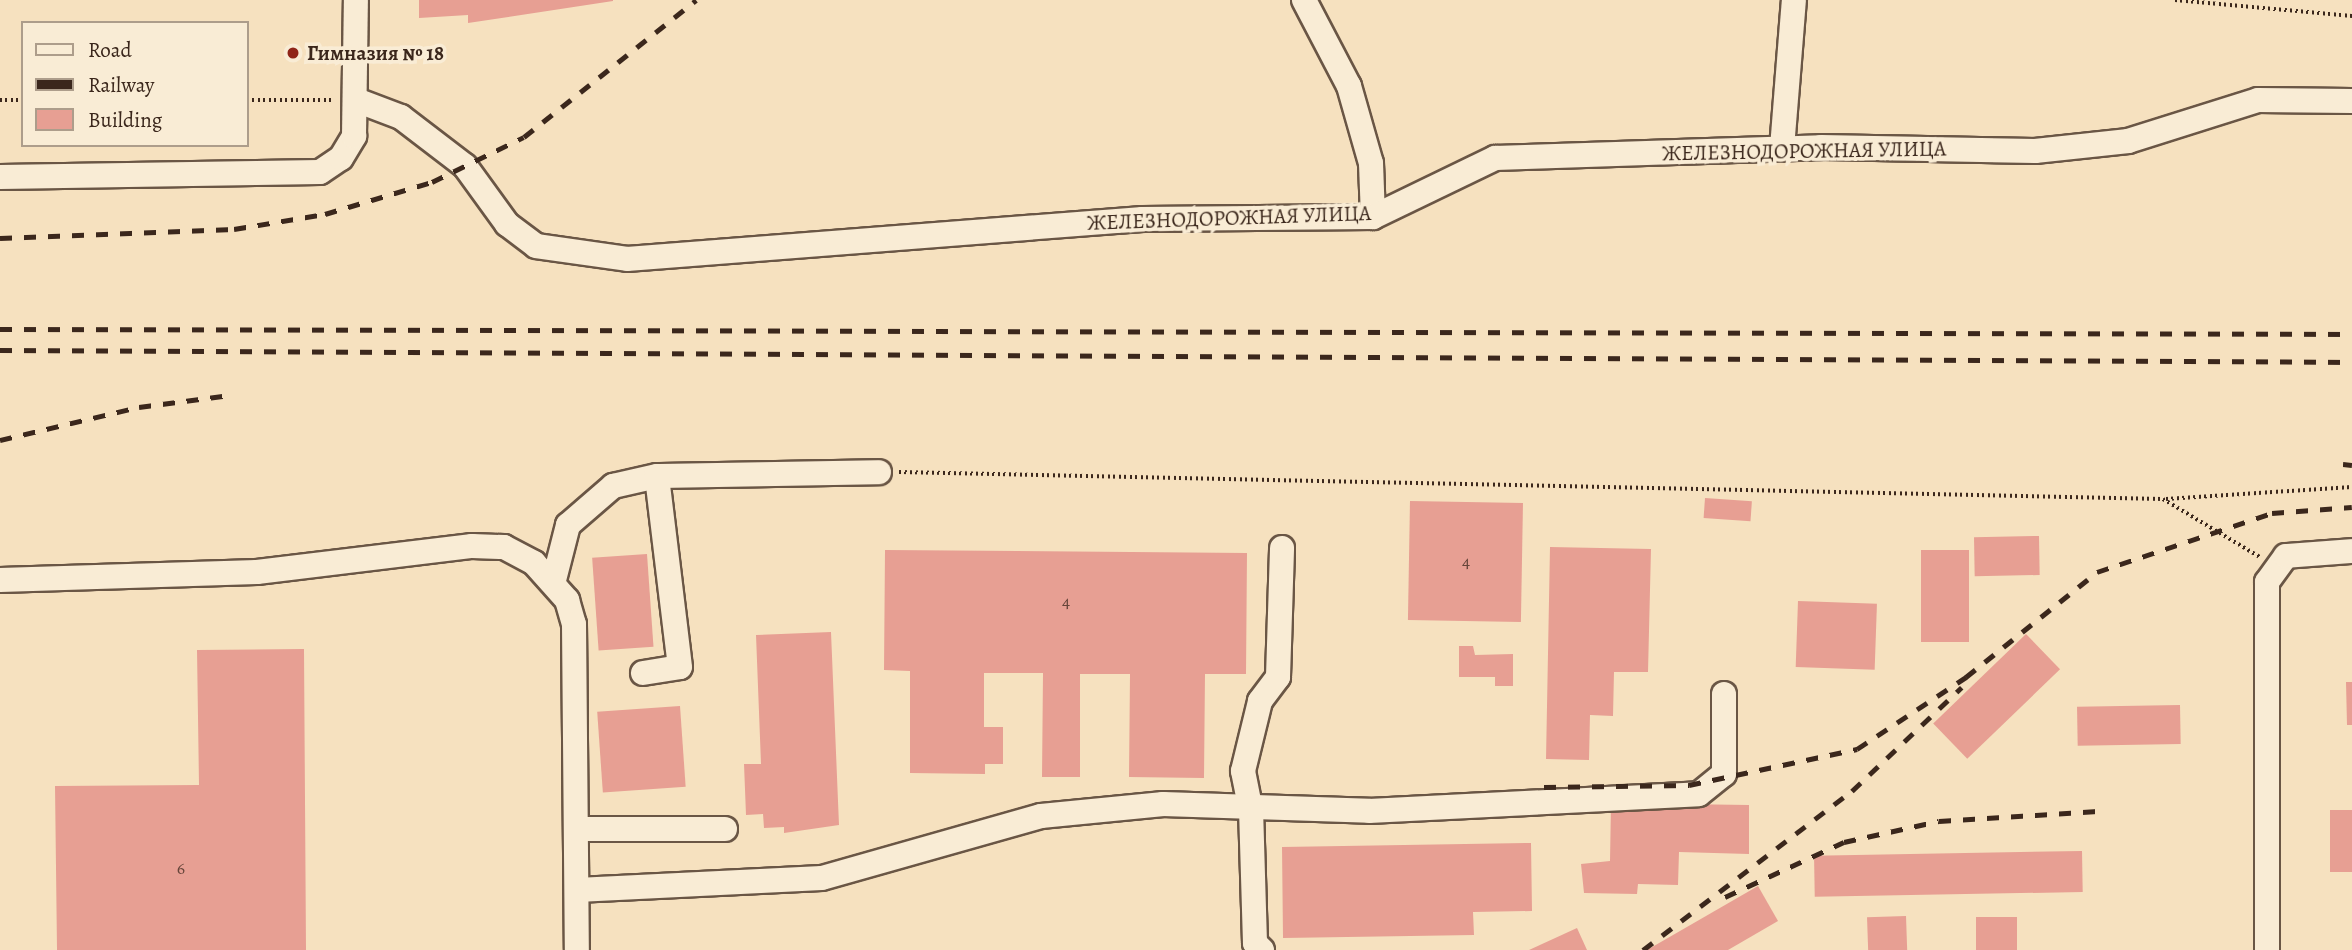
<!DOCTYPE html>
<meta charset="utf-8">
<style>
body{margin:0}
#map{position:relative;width:2352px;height:950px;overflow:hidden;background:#f6e1bf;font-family:Alegreya,serif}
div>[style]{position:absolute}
.building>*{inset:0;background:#e79f93;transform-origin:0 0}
.path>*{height:3.5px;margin-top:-1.75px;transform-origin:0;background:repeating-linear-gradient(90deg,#3b271c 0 2px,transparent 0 5.5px)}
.roads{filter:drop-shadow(2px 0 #6a5645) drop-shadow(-2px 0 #6a5645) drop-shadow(0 2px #6a5645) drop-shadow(0 -2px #6a5645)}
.minor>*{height:24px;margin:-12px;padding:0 12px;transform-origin:12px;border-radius:12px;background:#f9ecd5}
.rail>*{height:5px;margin-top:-2.5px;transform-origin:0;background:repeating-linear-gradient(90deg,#3b271c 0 12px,transparent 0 24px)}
.dots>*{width:19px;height:19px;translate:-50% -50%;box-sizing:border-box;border:4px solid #f9ecd5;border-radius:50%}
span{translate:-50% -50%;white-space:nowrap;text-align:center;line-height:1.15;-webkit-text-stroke:7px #f9ecd5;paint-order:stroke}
.number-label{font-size:18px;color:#66453a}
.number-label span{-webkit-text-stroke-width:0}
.poi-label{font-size:21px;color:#3b271c;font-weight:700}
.left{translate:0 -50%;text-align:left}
.street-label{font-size:21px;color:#3b271c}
.legend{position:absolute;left:21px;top:21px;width:228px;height:126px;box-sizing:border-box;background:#f9ecd5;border:2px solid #ad9d8b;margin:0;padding:9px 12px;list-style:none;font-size:21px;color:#3b271c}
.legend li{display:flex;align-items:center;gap:14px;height:35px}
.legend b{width:35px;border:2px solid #ad9d8b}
</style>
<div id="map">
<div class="building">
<i style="clip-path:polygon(419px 0,613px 0,613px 1px,468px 23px,468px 15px,419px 18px)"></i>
<i style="left:1705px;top:498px;width:47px;height:20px;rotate:4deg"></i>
<i style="left:1410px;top:501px;width:113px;height:119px;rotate:1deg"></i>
<i style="left:2039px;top:536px;width:39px;height:65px;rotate:89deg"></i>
<i style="clip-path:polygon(1550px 547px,1651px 549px,1648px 672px,1614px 672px,1613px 716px,1590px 715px,1589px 760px,1546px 759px)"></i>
<i style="clip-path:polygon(885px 550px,1247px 553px,1246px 674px,1205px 674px,1204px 778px,1129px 777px,1130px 674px,1080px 674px,1080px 777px,1042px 777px,1043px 673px,984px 673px,984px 727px,1003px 727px,1003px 764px,985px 764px,985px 774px,910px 773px,910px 671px,884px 670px)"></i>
<i style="left:1969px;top:550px;width:92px;height:48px;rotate:90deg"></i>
<i style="left:647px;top:554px;width:93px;height:55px;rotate:86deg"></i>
<i style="left:1798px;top:601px;width:79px;height:66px;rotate:2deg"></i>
<i style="clip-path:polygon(831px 632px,839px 825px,784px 833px,784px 827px,764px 828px,763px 814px,746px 815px,744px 764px,761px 764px,756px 635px)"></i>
<i style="left:2026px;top:634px;width:49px;height:129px;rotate:46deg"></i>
<i style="clip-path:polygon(1459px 646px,1473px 646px,1475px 655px,1513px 654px,1513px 686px,1495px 686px,1495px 677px,1459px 677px)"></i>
<i style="clip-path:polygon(304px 649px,306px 950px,57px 950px,55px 786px,199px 785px,197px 650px)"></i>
<i style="clip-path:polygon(2346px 682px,2352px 682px,2352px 725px,2347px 725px)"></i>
<i style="left:2180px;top:705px;width:39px;height:103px;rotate:89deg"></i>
<i style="left:680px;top:706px;width:81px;height:83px;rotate:86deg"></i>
<i style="clip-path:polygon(1611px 803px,1749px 805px,1749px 854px,1679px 852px,1678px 885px,1638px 884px,1637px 894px,1584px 893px,1581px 864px,1610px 861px)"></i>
<i style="left:2352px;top:810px;width:62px;height:22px;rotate:90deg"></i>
<i style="clip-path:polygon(1531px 843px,1532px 911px,1473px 912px,1474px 935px,1283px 938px,1282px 847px)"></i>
<i style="left:2082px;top:851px;width:41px;height:268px;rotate:89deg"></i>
<i style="clip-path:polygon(1758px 886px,1778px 921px,1728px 950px,1647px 950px)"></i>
<i style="left:1906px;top:916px;width:34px;height:39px;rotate:88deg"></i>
<i style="left:2017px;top:917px;width:33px;height:41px;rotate:90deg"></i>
<i style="clip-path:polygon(1577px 928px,1587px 950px,1529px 950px)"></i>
</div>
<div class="path">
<i style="left:2175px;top:0;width:178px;rotate:5.2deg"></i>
<i style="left:0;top:100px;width:23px"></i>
<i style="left:247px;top:100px;width:86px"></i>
<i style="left:899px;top:472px;width:1264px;rotate:1.22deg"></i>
<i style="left:2163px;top:499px;width:113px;rotate:30.9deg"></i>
<i style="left:2166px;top:499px;width:186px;rotate:-3.7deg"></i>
</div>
<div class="roads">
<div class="minor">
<i style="left:1304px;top:0;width:97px;rotate:62.4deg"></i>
<i style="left:1349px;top:86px;width:80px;rotate:74.1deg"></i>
<i style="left:1371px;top:163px;width:54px;rotate:87.9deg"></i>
<i style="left:356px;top:100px;width:48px;rotate:20.7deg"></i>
<i style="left:401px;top:117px;width:81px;rotate:37.4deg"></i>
<i style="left:465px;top:166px;width:72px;rotate:54.1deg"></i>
<i style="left:507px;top:224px;width:36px;rotate:37deg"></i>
<i style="left:536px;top:246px;width:92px;rotate:8.1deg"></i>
<i style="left:627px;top:259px;width:517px;rotate:-4.44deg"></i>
<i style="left:1142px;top:219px;width:231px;rotate:-0.5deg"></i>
<i style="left:1373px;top:217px;width:136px;rotate:-25.8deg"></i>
<i style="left:1495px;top:158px;width:326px;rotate:-1.9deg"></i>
<i style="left:1821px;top:147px;width:214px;rotate:1.1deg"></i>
<i style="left:2035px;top:151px;width:94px;rotate:-6.1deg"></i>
<i style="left:2128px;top:141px;width:136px;rotate:-17.5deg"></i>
<i style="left:2258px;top:100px;width:94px;rotate:0.6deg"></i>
<i style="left:1782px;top:148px;width:148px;rotate:-85.4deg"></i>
<i style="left:0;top:177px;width:320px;rotate:-0.9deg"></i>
<i style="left:320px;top:172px;width:25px;rotate:-34deg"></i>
<i style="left:341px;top:158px;width:26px;rotate:-59deg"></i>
<i style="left:354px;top:136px;width:136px;rotate:-89.2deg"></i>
<i style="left:0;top:580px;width:257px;rotate:-1.8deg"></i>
<i style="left:257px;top:572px;width:217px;rotate:-6.9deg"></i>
<i style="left:472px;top:546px;width:32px;rotate:2deg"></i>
<i style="left:504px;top:547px;width:34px;rotate:28deg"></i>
<i style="left:534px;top:563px;width:50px;rotate:48.3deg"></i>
<i style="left:567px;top:600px;width:25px;rotate:74deg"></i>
<i style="left:574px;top:624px;width:326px;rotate:89.5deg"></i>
<i style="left:554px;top:580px;width:57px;rotate:-75.7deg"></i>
<i style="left:568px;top:525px;width:60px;rotate:-40.9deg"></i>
<i style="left:613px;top:486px;width:45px;rotate:-12.8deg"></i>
<i style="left:657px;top:476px;width:222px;rotate:-1deg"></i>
<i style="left:643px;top:673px;width:37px;rotate:-9deg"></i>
<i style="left:680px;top:667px;width:192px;rotate:-96.9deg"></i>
<i style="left:577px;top:829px;width:148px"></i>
<i style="left:577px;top:890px;width:245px;rotate:-2.8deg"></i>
<i style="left:822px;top:878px;width:228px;rotate:-15.8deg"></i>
<i style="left:1041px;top:816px;width:123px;rotate:-5.6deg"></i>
<i style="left:1163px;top:804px;width:206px;rotate:1.9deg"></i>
<i style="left:1369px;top:811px;width:330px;rotate:-2.9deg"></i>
<i style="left:1699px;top:794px;width:32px;rotate:-39deg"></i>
<i style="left:1724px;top:774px;width:80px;rotate:-90deg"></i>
<i style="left:1262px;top:950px;width:10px;rotate:-135deg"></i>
<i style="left:1255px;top:943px;width:132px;rotate:-91.7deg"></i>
<i style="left:1251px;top:811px;width:41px;rotate:-101.3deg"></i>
<i style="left:1243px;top:771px;width:72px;rotate:-76.3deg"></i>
<i style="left:1260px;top:701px;width:30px;rotate:-53deg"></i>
<i style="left:1278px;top:677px;width:129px;rotate:-88.2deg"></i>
<i style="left:2267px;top:950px;width:368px;rotate:-90deg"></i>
<i style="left:2267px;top:582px;width:32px;rotate:-54deg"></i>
<i style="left:2286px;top:556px;width:66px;rotate:-4.3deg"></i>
</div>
</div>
<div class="rail">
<i style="left:0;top:238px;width:234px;rotate:-2.2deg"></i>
<i style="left:234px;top:229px;width:92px;rotate:-9.4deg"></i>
<i style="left:325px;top:214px;width:112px;rotate:-16.7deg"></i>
<i style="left:432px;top:182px;width:102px;rotate:-26.1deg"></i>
<i style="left:524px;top:137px;width:220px;rotate:-38.5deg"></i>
<i style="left:0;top:329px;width:2352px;rotate:0.12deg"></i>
<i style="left:0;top:350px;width:2352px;rotate:0.29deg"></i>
<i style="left:0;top:440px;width:143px;rotate:-13.4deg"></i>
<i style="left:139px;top:407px;width:92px;rotate:-7.5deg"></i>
<i style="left:2343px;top:464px;width:9px;rotate:6deg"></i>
<i style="left:1544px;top:787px;width:145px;rotate:-0.8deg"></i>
<i style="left:1689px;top:785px;width:172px;rotate:-12.1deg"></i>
<i style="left:1857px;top:749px;width:131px;rotate:-33.4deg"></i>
<i style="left:1966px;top:677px;width:168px;rotate:-38.7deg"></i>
<i style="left:2097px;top:572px;width:185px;rotate:-18.6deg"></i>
<i style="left:2272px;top:513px;width:80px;rotate:-4.3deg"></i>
<i style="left:1725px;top:897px;width:131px;rotate:-24.8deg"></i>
<i style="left:1844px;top:842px;width:97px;rotate:-12.5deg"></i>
<i style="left:1939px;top:821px;width:159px;rotate:-3.6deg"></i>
<i style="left:1643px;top:950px;width:263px;rotate:-37.3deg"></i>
<i style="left:1852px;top:791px;width:151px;rotate:-43.4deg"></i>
</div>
<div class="dots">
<i style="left:293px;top:53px;background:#8f2418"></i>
</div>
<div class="number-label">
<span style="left:1466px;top:561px">4</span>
<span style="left:1066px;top:601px">4</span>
<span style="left:181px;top:868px">6</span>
</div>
<div class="poi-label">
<span class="left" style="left:307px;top:53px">Гимназия № 18</span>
</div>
<div class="street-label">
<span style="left:1804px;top:151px;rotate:-1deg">ЖЕЛЕЗНОДОРОЖНАЯ УЛИЦА</span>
<span style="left:1229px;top:218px;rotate:-2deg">ЖЕЛЕЗНОДОРОЖНАЯ УЛИЦА</span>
</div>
<ul class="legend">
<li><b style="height:9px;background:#f9ecd5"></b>Road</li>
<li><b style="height:9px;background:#3b271c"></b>Railway</li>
<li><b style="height:19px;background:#e79f93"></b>Building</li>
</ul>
</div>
